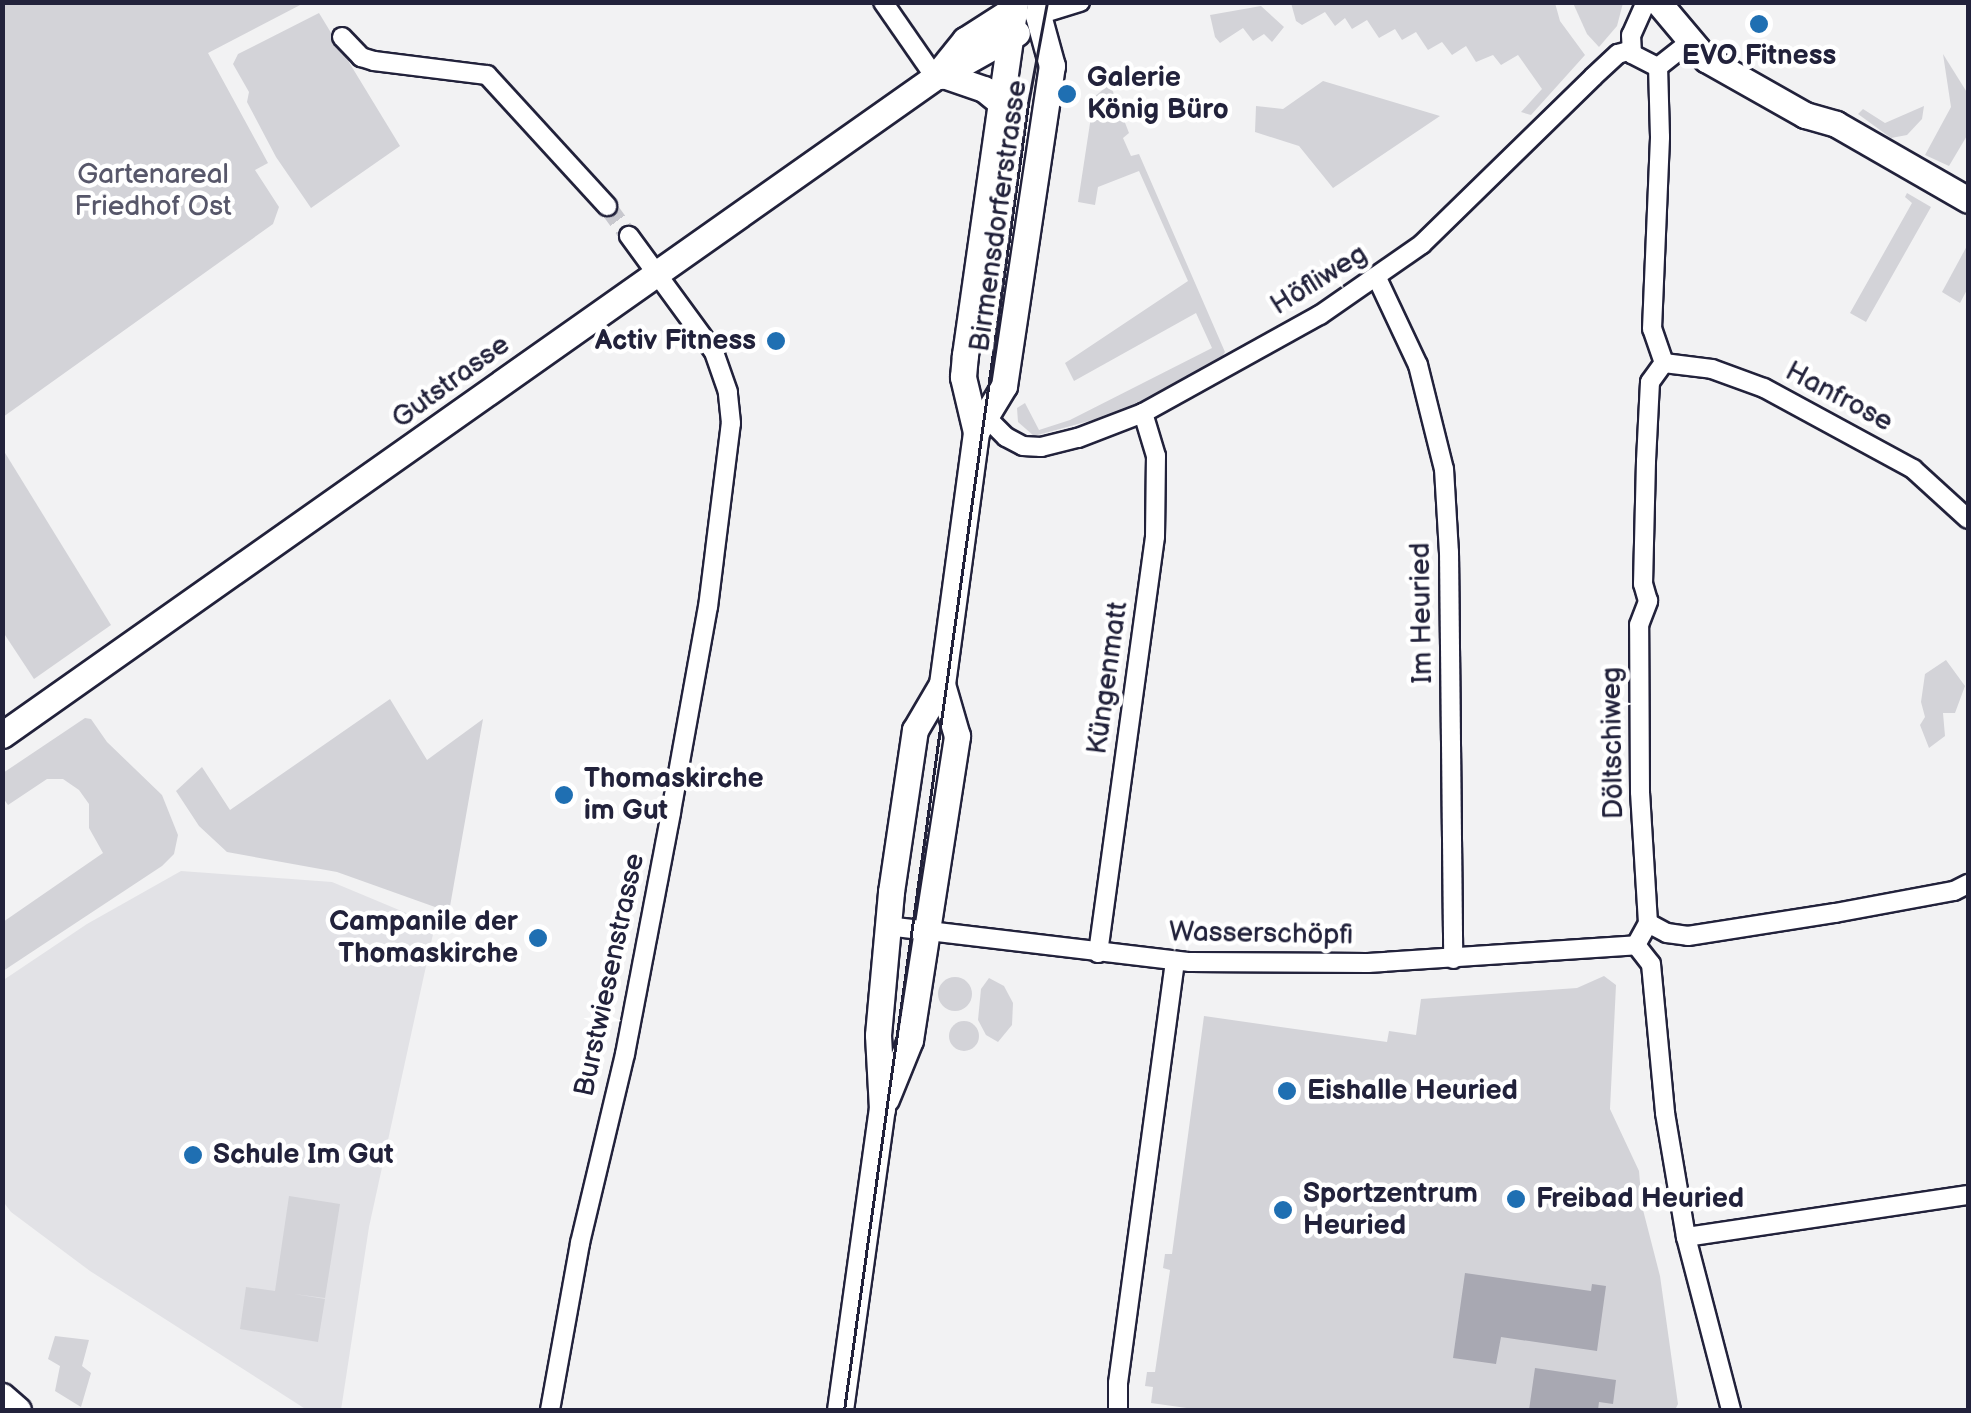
<!DOCTYPE html>
<meta charset="utf-8">
<style>
body{margin:0}
#map{position:relative;width:1971px;height:1413px;overflow:hidden;background:#f2f2f3;font-family:"Balsamiq Sans",sans-serif}
div>[style]{position:absolute}
.built>*{inset:0;background:#e2e2e6}
.green>*{inset:0;background:#d3d3d8}
.round{border-radius:50%}
.water>*{inset:0;background:#a8a8b2}
.street-tunnel>*{height:18px;margin-top:-9px;transform-origin:0;background:repeating-linear-gradient(90deg,#c8c8ce 0 18px,transparent 0 27px)}
.roads{filter:drop-shadow(2px 0 #22223b) drop-shadow(-2px 0 #22223b) drop-shadow(0 2px #22223b) drop-shadow(0 -2px #22223b)}
.street>*{height:18px;margin:-9px;padding:0 9px;transform-origin:9px;border-radius:9px;background:#fff}
.secondary>*{height:25px;margin:-12.5px;padding:0 12.5px;transform-origin:12.5px;border-radius:12.5px;background:#fff}
.tram>*{height:2.5px;margin:-1.25px;padding:0 1.25px;transform-origin:1.25px;border-radius:1.25px;background:#22223b}
.dots>*{width:28px;height:28px;translate:-50% -50%;box-sizing:border-box;border:5px solid #fff;border-radius:50%}
span{translate:-50% -50%;white-space:nowrap;text-align:center;line-height:1.15;-webkit-text-stroke:9px #fff;paint-order:stroke}
.poi-label{font-size:28px;color:#22223b;font-weight:700}
.left{translate:0 -50%;text-align:left}
.right{translate:-100% -50%;text-align:right}
.park-label{font-size:28px;color:#57576a}
.street-label{font-size:28px;color:#22223b}
.frame{position:absolute;inset:0;border:5px solid #22223b;pointer-events:none}
</style>
<div id="map">
<div class="built">
<i style="clip-path:polygon(181px 871px,332px 882px,435px 925px,369px 1227px,341px 1410px,307px 1410px,90px 1271px,11px 1212px,2px 1200px,2px 981px,87px 924px)"></i>
</div>
<div class="green">
<i style="clip-path:polygon(3px 2px,304px 3px,208px 53px,268px 163px,255px 170px,279px 207px,273px 224px,3px 417px)"></i>
<i style="clip-path:polygon(1291px 3px,1555px 3px,1560px 21px,1585px 55px,1531px 115px,1521px 112px,1542px 89px,1518px 55px,1501px 65px,1493px 55px,1476px 62px,1466px 46px,1452px 55px,1442px 42px,1428px 50px,1416px 32px,1402px 40px,1395px 29px,1379px 38px,1367px 20px,1352px 29px,1345px 18px,1335px 26px,1325px 12px,1302px 25px,1296px 21px)"></i>
<i style="clip-path:polygon(1573px 3px,1623px 3px,1617px 26px,1599px 47px,1587px 34px)"></i>
<i style="clip-path:polygon(1261px 6px,1284px 27px,1272px 42px,1264px 34px,1253px 41px,1243px 28px,1220px 43px,1215px 37px,1210px 15px)"></i>
<i style="clip-path:polygon(319px 13px,400px 146px,311px 208px,276px 157px,247px 102px,249px 92px,233px 64px,238px 54px)"></i>
<i style="clip-path:polygon(1943px 54px,1968px 94px,1968px 134px,1949px 166px,1925px 155px,1951px 107px)"></i>
<i style="clip-path:polygon(1323px 81px,1440px 116px,1333px 188px,1299px 146px,1255px 132px,1256px 106px,1283px 109px)"></i>
<i style="clip-path:polygon(1110px 84px,1129px 133px,1123px 138px,1131px 156px,1139px 154px,1225px 352px,1219px 361px,1122px 412px,1034px 436px,1018px 422px,1017px 408px,1025px 403px,1039px 430px,1070px 420px,1212px 348px,1196px 313px,1074px 381px,1065px 363px,1188px 281px,1139px 171px,1098px 187px,1095px 205px,1078px 202px,1094px 97px)"></i>
<i style="clip-path:polygon(1924px 106px,1922px 119px,1907px 135px,1891px 138px,1858px 114px,1863px 109px,1885px 123px)"></i>
<i style="clip-path:polygon(1907px 193px,1931px 207px,1866px 322px,1850px 313px,1912px 203px,1905px 197px)"></i>
<i style="clip-path:polygon(1968px 244px,1968px 288px,1960px 303px,1942px 292px)"></i>
<i style="clip-path:polygon(2px 448px,111px 625px,34px 679px,3px 632px)"></i>
<i style="clip-path:polygon(1946px 660px,1965px 686px,1955px 713px,1943px 713px,1945px 736px,1929px 748px,1920px 725px,1925px 717px,1921px 702px,1925px 674px)"></i>
<i style="clip-path:polygon(390px 699px,427px 760px,483px 719px,449px 912px,337px 872px,227px 852px,199px 826px,176px 791px,202px 767px,230px 810px)"></i>
<i style="clip-path:polygon(85px 718px,91px 719px,107px 742px,162px 795px,178px 835px,174px 854px,162px 866px,3px 971px,3px 922px,103px 853px,89px 828px,89px 804px,79px 790px,63px 779px,47px 779px,8px 805px,3px 798px,3px 773px)"></i>
<i style="clip-path:polygon(1604px 976px,1616px 985px,1610px 1109px,1639px 1171px,1642px 1206px,1660px 1276px,1678px 1404px,1675px 1410px,1201px 1410px,1151px 1403px,1153px 1387px,1145px 1386px,1147px 1372px,1155px 1372px,1170px 1270px,1163px 1268px,1165px 1254px,1172px 1254px,1204px 1016px,1387px 1042px,1389px 1031px,1416px 1035px,1421px 999px,1577px 988px)"></i>
<i class="round" style="left:938px;top:977px;width:34px;height:34px"></i>
<i style="clip-path:polygon(989px 978px,1004px 986px,1013px 1003px,1012px 1025px,998px 1042px,986px 1035px,978px 1020px,981px 989px)"></i>
<i class="round" style="left:949px;top:1021px;width:30px;height:30px"></i>
<i style="clip-path:polygon(289px 1196px,340px 1204px,325px 1298px,294px 1294px,325px 1299px,318px 1342px,240px 1329px,246px 1287px,275px 1291px)"></i>
<i style="clip-path:polygon(55px 1336px,89px 1340px,82px 1366px,91px 1373px,81px 1407px,55px 1391px,60px 1366px,48px 1359px)"></i>
</div>
<div class="water">
<i style="clip-path:polygon(1465px 1273px,1591px 1291px,1592px 1284px,1606px 1286px,1597px 1351px,1501px 1337px,1496px 1364px,1453px 1358px)"></i>
<i style="clip-path:polygon(1535px 1368px,1616px 1380px,1613px 1404px,1599px 1402px,1598px 1410px,1529px 1410px)"></i>
</div>
<div class="street-tunnel">
<i style="left:607px;top:206px;width:37px;rotate:54deg"></i>
</div>
<div class="roads">
<div class="street">
<i style="left:883px;top:2px;width:91px;rotate:55.3deg"></i>
<i style="left:1646px;top:2px;width:36px;rotate:114deg"></i>
<i style="left:1631px;top:35px;width:19px;rotate:87deg"></i>
<i style="left:1632px;top:54px;width:29px;rotate:27deg"></i>
<i style="left:1658px;top:67px;width:42px;rotate:-38.2deg"></i>
<i style="left:1038px;top:15px;width:44px;rotate:-17.2deg"></i>
<i style="left:342px;top:37px;width:28px;rotate:46deg"></i>
<i style="left:361px;top:57px;width:14px;rotate:17deg"></i>
<i style="left:374px;top:61px;width:114px;rotate:7.1deg"></i>
<i style="left:487px;top:75px;width:178px;rotate:47.5deg"></i>
<i style="left:1377px;top:278px;width:96px;rotate:64.8deg"></i>
<i style="left:1418px;top:365px;width:107px;rotate:76deg"></i>
<i style="left:1444px;top:469px;width:83px;rotate:86.6deg"></i>
<i style="left:1449px;top:552px;width:407px;rotate:89.4deg"></i>
<i style="left:1664px;top:363px;width:48px;rotate:7.1deg"></i>
<i style="left:1712px;top:369px;width:55px;rotate:20.1deg"></i>
<i style="left:1764px;top:388px;width:170px;rotate:28.5deg"></i>
<i style="left:1913px;top:469px;width:74px;rotate:42.3deg"></i>
<i style="left:986px;top:417px;width:28px;rotate:45deg"></i>
<i style="left:1006px;top:437px;width:19px;rotate:28deg"></i>
<i style="left:1023px;top:446px;width:18px;rotate:3deg"></i>
<i style="left:1041px;top:447px;width:38px;rotate:-14deg"></i>
<i style="left:1078px;top:438px;width:70px;rotate:-21deg"></i>
<i style="left:1143px;top:413px;width:202px;rotate:-29deg"></i>
<i style="left:1320px;top:315px;width:124px;rotate:-34.8deg"></i>
<i style="left:1422px;top:244px;width:239px;rotate:-44.3deg"></i>
<i style="left:1593px;top:77px;width:34px;rotate:-43deg"></i>
<i style="left:1618px;top:54px;width:14px;rotate:-17deg"></i>
<i style="left:1648px;top:923px;width:21px;rotate:28deg"></i>
<i style="left:1667px;top:933px;width:21px;rotate:8deg"></i>
<i style="left:1688px;top:936px;width:149px;rotate:-8.9deg"></i>
<i style="left:1835px;top:913px;width:121px;rotate:-10.5deg"></i>
<i style="left:1954px;top:891px;width:16px;rotate:-27deg"></i>
<i style="left:887px;top:926px;width:305px;rotate:6.8deg"></i>
<i style="left:1190px;top:962px;width:178px;rotate:0.3deg"></i>
<i style="left:1368px;top:963px;width:269px;rotate:-3.8deg"></i>
<i style="left:1636px;top:945px;width:25px;rotate:-61deg"></i>
<i style="left:1648px;top:923px;width:131px;rotate:-93.5deg"></i>
<i style="left:1640px;top:792px;width:167px;rotate:-90.3deg"></i>
<i style="left:1639px;top:625px;width:26px;rotate:-69deg"></i>
<i style="left:1648px;top:601px;width:18px;rotate:-106deg"></i>
<i style="left:1643px;top:584px;width:123px;rotate:-88.6deg"></i>
<i style="left:1646px;top:461px;width:79px;rotate:-87.1deg"></i>
<i style="left:1650px;top:382px;width:24px;rotate:-54deg"></i>
<i style="left:1664px;top:363px;width:36px;rotate:-109deg"></i>
<i style="left:1652px;top:329px;width:192px;rotate:-87.6deg"></i>
<i style="left:1660px;top:137px;width:70px;rotate:-91.6deg"></i>
<i style="left:1636px;top:945px;width:24px;rotate:52deg"></i>
<i style="left:1651px;top:964px;width:150px;rotate:84.6deg"></i>
<i style="left:1665px;top:1113px;width:126px;rotate:80.4deg"></i>
<i style="left:1686px;top:1237px;width:179px;rotate:75.4deg"></i>
<i style="left:1098px;top:953px;width:420px;rotate:-82.2deg"></i>
<i style="left:1155px;top:537px;width:81px;rotate:-89.3deg"></i>
<i style="left:1156px;top:456px;width:45px;rotate:-106.8deg"></i>
<i style="left:1686px;top:1237px;width:285px;rotate:-8.5deg"></i>
<i style="left:550px;top:1410px;width:170px;rotate:-79.8deg"></i>
<i style="left:580px;top:1243px;width:194px;rotate:-76.6deg"></i>
<i style="left:625px;top:1054px;width:246px;rotate:-79.2deg"></i>
<i style="left:671px;top:812px;width:208px;rotate:-79.8deg"></i>
<i style="left:708px;top:607px;width:185px;rotate:-82.9deg"></i>
<i style="left:731px;top:423px;width:31px;rotate:-96deg"></i>
<i style="left:728px;top:392px;width:42px;rotate:-109.3deg"></i>
<i style="left:714px;top:352px;width:144px;rotate:-126.2deg"></i>
<i style="left:1118px;top:1410px;width:27px;rotate:-90deg"></i>
<i style="left:1118px;top:1383px;width:426px;rotate:-82.3deg"></i>
</div>
<div class="secondary">
<i style="left:1658px;top:2px;width:75px;rotate:49.9deg"></i>
<i style="left:1706px;top:59px;width:114px;rotate:29.5deg"></i>
<i style="left:1805px;top:115px;width:32px;rotate:16deg"></i>
<i style="left:1836px;top:124px;width:152px;rotate:29.9deg"></i>
<i style="left:940px;top:76px;width:88px;rotate:-29.2deg"></i>
<i style="left:946px;top:76px;width:40px;rotate:18.9deg"></i>
<i style="left:984px;top:89px;width:21px;rotate:39deg"></i>
<i style="left:976px;top:432px;width:54px;rotate:-58.7deg"></i>
<i style="left:1004px;top:386px;width:324px;rotate:-81.5deg"></i>
<i style="left:1052px;top:66px;width:53px;rotate:-105.4deg"></i>
<i style="left:1038px;top:15px;width:13px;rotate:-77deg"></i>
<i style="left:2px;top:735px;width:1142px;rotate:-35.19deg"></i>
<i style="left:935px;top:77px;width:48px;rotate:-51deg"></i>
<i style="left:965px;top:40px;width:56px;rotate:-32.6deg"></i>
<i style="left:886px;top:1099px;width:64px;rotate:-67.9deg"></i>
<i style="left:910px;top:1040px;width:308px;rotate:-81.2deg"></i>
<i style="left:957px;top:736px;width:54px;rotate:-106.1deg"></i>
<i style="left:2px;top:1396px;width:21px;rotate:41deg"></i>
<i style="left:840px;top:1410px;width:304px;rotate:-82.1deg"></i>
<i style="left:882px;top:1109px;width:74px;rotate:-93.1deg"></i>
<i style="left:878px;top:1035px;width:144px;rotate:-84.8deg"></i>
<i style="left:891px;top:892px;width:164px;rotate:-81.6deg"></i>
<i style="left:915px;top:730px;width:53px;rotate:-59.6deg"></i>
<i style="left:942px;top:684px;width:254px;rotate:-82.3deg"></i>
<i style="left:976px;top:432px;width:57px;rotate:-103.3deg"></i>
<i style="left:963px;top:377px;width:22px;rotate:-85deg"></i>
<i style="left:965px;top:355px;width:357px;rotate:-81.9deg"></i>
</div>
</div>
<div class="tram">
<i style="left:844px;top:1410px;width:1319px;rotate:-81.98deg"></i>
<i style="left:1028px;top:104px;width:104px;rotate:-79.4deg"></i>
</div>
<div class="dots">
<i style="left:1759px;top:24px;background:#1f6fb2"></i>
<i style="left:1067px;top:94px;background:#1f6fb2"></i>
<i style="left:776px;top:341px;background:#1f6fb2"></i>
<i style="left:564px;top:795px;background:#1f6fb2"></i>
<i style="left:538px;top:938px;background:#1f6fb2"></i>
<i style="left:1287px;top:1091px;background:#1f6fb2"></i>
<i style="left:193px;top:1155px;background:#1f6fb2"></i>
<i style="left:1516px;top:1199px;background:#1f6fb2"></i>
<i style="left:1283px;top:1210px;background:#1f6fb2"></i>
</div>
<div class="poi-label">
<span style="left:1759px;top:56px">EVO Fitness</span>
<span class="left" style="left:1087px;top:94px">Galerie<br>König Büro</span>
<span class="right" style="left:756px;top:341px">Activ Fitness</span>
<span class="left" style="left:584px;top:795px">Thomaskirche<br>im Gut</span>
<span class="right" style="left:518px;top:938px">Campanile der<br>Thomaskirche</span>
<span class="left" style="left:1307px;top:1091px">Eishalle Heuried</span>
<span class="left" style="left:213px;top:1155px">Schule Im Gut</span>
<span class="left" style="left:1303px;top:1210px">Sportzentrum<br>Heuried</span>
<span class="left" style="left:1536px;top:1199px">Freibad Heuried</span>
</div>
<div class="park-label">
<span style="left:153px;top:191px">Gartenareal<br>Friedhof Ost</span>
</div>
<div class="street-label">
<span style="left:999px;top:216px;rotate:-82deg">Birmensdorferstrasse</span>
<span style="left:1319px;top:280px;rotate:-32deg">Höfliweg</span>
<span style="left:451px;top:382px;rotate:-36deg">Gutstrasse</span>
<span style="left:1839px;top:397px;rotate:28deg">Hanfrose</span>
<span style="left:1422px;top:613px;rotate:-91deg">Im Heuried</span>
<span style="left:1108px;top:678px;rotate:-82deg">Küngenmatt</span>
<span style="left:1613px;top:743px;rotate:-91deg">Döltschiweg</span>
<span style="left:1261px;top:934px;rotate:1deg">Wasserschöpfi</span>
<span style="left:610px;top:975px;rotate:-78deg">Burstwiesenstrasse</span>
</div>
<div class="frame"></div>
</div>
